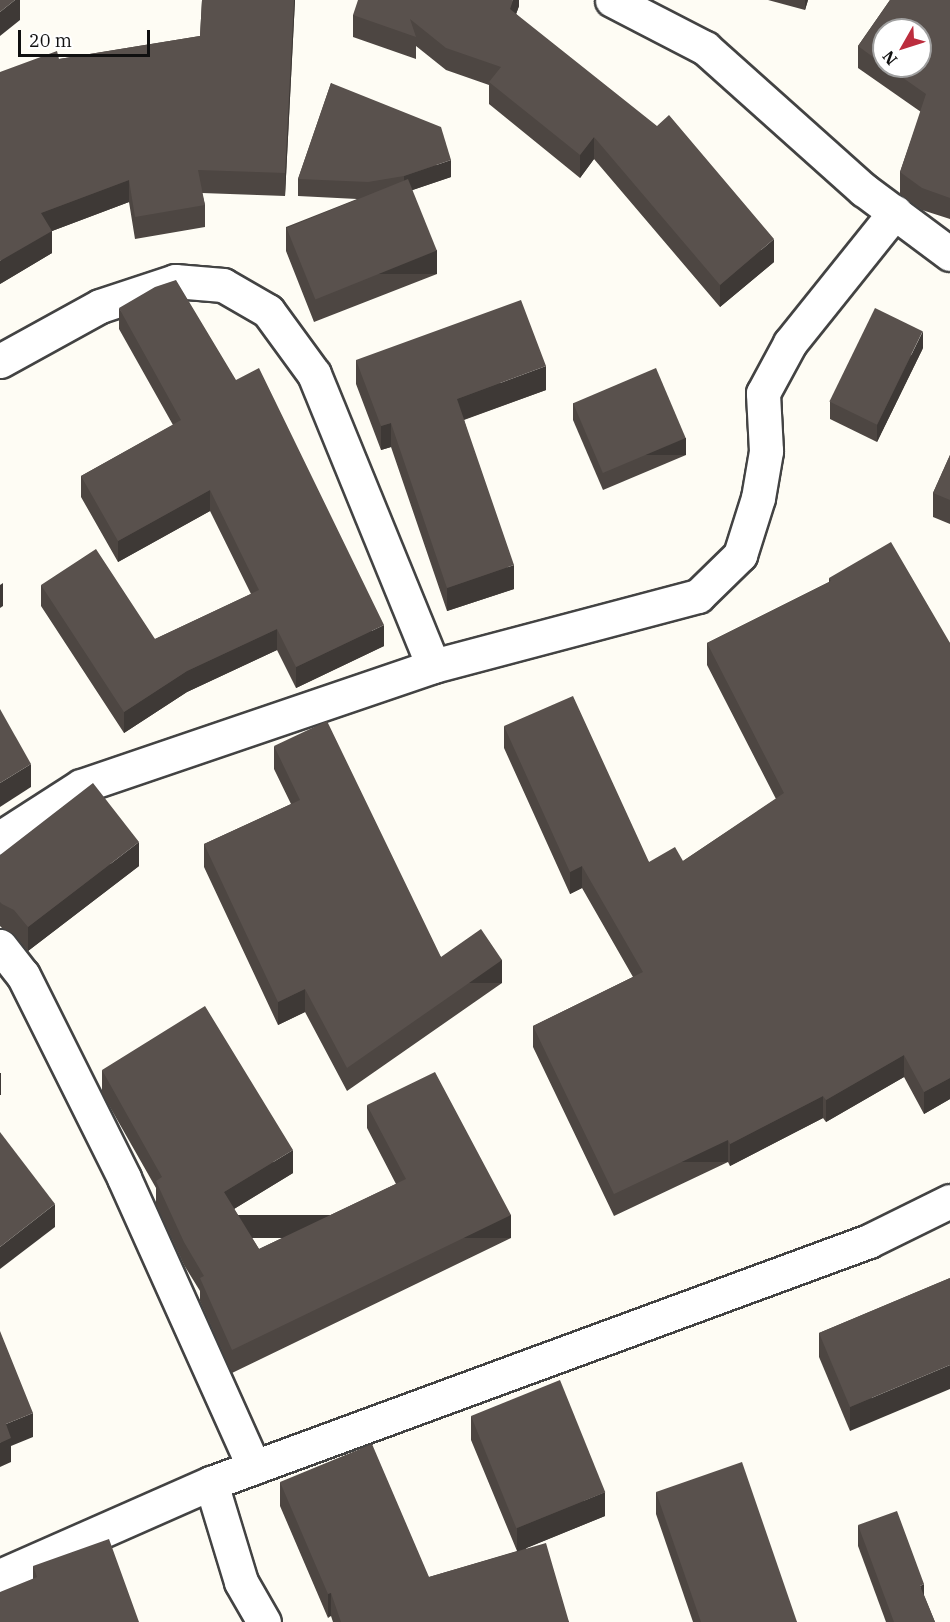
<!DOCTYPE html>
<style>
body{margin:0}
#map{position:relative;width:950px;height:1622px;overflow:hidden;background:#fefcf4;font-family:"IBM Plex Serif",serif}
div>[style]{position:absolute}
.roads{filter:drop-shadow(2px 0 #434343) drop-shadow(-2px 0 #434343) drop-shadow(0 2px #434343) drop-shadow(0 -2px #434343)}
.street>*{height:33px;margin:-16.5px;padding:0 16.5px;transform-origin:16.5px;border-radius:16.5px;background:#fff}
.wall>*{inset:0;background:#4d4642}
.shaded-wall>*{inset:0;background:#3e3936;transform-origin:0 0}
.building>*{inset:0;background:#59514d;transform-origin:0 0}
span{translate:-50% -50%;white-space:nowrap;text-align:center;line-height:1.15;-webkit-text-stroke:6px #fff;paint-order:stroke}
.north{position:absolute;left:872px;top:18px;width:60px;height:60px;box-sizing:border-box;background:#fff;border:2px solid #9f9f9f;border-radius:50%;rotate:231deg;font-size:16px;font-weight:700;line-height:24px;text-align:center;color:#101010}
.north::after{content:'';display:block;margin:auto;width:21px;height:27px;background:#bc2d3e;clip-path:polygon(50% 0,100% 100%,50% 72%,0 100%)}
.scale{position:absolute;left:18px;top:30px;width:132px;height:27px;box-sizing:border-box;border:3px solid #101010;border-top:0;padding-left:8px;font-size:18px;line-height:21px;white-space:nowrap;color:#101010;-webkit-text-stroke:4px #fff;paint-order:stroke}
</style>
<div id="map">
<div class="roads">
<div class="street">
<i style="left:612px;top:0;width:105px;rotate:27.3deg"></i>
<i style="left:705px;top:48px;width:213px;rotate:41.8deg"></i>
<i style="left:864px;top:190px;width:107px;rotate:36.7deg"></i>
<i style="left:0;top:361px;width:114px;rotate:-28.8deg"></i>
<i style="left:100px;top:306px;width:79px;rotate:-18.4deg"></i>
<i style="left:175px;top:281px;width:48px;rotate:4.8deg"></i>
<i style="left:223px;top:285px;width:52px;rotate:30deg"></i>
<i style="left:268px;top:311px;width:78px;rotate:53.9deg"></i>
<i style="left:314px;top:374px;width:315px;rotate:67.8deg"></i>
<i style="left:0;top:838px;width:96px;rotate:-32.7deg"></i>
<i style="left:81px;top:786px;width:372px;rotate:-18.8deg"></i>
<i style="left:433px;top:666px;width:274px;rotate:-14.8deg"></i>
<i style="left:698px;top:596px;width:59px;rotate:-44.3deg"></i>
<i style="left:740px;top:555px;width:60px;rotate:-72.5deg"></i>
<i style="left:758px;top:498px;width:48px;rotate:-80.3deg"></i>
<i style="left:766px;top:451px;width:58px;rotate:-93deg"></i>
<i style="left:763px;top:393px;width:57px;rotate:-61.6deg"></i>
<i style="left:790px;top:343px;width:168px;rotate:-51.3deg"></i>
<i style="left:0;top:946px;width:37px;rotate:52deg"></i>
<i style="left:23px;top:975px;width:227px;rotate:63.5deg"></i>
<i style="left:124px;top:1178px;width:317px;rotate:65.8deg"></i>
<i style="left:211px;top:1483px;width:103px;rotate:73.1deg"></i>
<i style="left:241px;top:1582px;width:46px;rotate:60.1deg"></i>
<i style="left:0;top:1576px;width:231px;rotate:-23.8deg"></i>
<i style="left:211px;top:1483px;width:701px;rotate:-20.19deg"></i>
<i style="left:869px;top:1241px;width:90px;rotate:-26.3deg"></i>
</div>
</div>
<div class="wall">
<i style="clip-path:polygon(202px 0,295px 0,285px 196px,202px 193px,205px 205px,205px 227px,135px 239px,129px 202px,52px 231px,52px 253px,0 284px,59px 59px,200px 36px)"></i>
<i style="clip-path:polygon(519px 0,519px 6px,516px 14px,774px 262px,720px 307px,594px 159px,580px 178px,489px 104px,489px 85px,446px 70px,416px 46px,416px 59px,353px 37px,353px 15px)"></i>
<i style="clip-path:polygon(768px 0,808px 0,805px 10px)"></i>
<i style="clip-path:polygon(evenodd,890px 0,950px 0,950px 219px,922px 210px,900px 194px,900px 172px,921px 112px,858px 68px,858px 46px,890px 0,884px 30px,920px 30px,920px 66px,884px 66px,884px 30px)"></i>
<i style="clip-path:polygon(331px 83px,451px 177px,412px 190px,437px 274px,314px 322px,286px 251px,286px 227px,357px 199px,298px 196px,298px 179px)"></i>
<i style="clip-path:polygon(119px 308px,384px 646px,296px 688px,277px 650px,187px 692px,124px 733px,41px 606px,41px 585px,155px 639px,251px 594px,210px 511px,118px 562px,81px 497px,81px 476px,173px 425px,119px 329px)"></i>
<i style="clip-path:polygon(923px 348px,877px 442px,830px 419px,830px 402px)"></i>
<i style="clip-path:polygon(356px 360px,546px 390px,464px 420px,514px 589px,447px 611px,391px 447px,381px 450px,356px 384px)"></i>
<i style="clip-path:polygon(573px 403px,686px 455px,603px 490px,573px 420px)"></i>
<i style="clip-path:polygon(950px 455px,950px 524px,933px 517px,933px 493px)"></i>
<i style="clip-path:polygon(829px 578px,950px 643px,950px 1099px,924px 1114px,904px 1077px,826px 1122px,823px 1118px,730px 1166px,728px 1162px,614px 1216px,533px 1047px,533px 1026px,633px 977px,582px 888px,570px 894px,504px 748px,504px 726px,649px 862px,683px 861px,776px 799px,707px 665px,707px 643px,829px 582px)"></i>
<i style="clip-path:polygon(274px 746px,441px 957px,502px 983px,347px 1091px,305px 1012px,278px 1025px,204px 867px,204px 844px,291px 804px,274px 769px)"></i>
<i style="clip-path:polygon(0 855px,139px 866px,28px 951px,14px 934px,2px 928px,0 926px)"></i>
<i style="clip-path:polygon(102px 1070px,293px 1173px,234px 1209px,259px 1249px,396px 1184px,367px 1128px,367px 1105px,511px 1238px,232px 1373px,200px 1301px,200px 1291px,184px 1265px,156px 1204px,156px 1188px,102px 1093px)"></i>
<i style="clip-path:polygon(950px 1278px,850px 1431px,819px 1357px,819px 1333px)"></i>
<i style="clip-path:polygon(471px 1416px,605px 1516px,526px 1548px,569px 1622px,333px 1622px,331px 1616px,328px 1618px,280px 1506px,280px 1482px,429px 1577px,517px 1551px,471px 1440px)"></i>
<i style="clip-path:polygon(656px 1492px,797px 1622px,693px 1622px,656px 1514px)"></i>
<i style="clip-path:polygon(858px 1525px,924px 1595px,935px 1622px,886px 1622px,858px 1546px)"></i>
<i style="clip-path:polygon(33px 1566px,139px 1622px,33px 1579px)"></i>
</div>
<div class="shaded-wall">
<i style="clip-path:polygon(15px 0,20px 0,20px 20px,0 36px,0 12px)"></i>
<i style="clip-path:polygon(294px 0,295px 0,285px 196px,285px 173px)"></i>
<i style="clip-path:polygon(513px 0,519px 0,519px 6px,510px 31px,510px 9px)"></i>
<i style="clip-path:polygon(805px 0,808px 0,805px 10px)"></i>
<i style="clip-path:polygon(594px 137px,594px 159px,580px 178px,580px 155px)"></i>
<i style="clip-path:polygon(451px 160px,451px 177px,404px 193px,404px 176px)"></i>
<i style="clip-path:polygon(129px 180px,129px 202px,52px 231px,52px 253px,0 284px,0 261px,41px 213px)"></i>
<i style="clip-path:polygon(774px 239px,774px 262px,720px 307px,720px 285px)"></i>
<i style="left:437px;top:250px;width:24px;height:132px;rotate:90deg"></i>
<i style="clip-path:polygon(923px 331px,923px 348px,877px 442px,877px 425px)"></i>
<i style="clip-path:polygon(546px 366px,546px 390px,457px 422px,457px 399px)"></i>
<i style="clip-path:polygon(391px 423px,391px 447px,381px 450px,381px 426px)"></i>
<i style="left:686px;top:438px;width:17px;height:90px;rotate:90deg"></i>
<i style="clip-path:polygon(210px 490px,210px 511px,118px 562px,118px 541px)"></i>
<i style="clip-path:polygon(514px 565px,514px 589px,447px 611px,447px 588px)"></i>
<i style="clip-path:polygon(3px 583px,3px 606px,0 608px,0 585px)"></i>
<i style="clip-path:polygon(384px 625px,384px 646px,296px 688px,296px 667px)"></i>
<i style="clip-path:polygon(277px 629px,277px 650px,187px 692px,124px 733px,124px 712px,187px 671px)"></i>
<i style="clip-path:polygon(31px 764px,31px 787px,0 807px,0 783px)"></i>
<i style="clip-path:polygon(139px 842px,139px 866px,28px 951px,28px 927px)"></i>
<i style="clip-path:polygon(582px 866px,582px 888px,570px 894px,570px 872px)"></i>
<i style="left:502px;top:960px;width:23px;height:189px;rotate:90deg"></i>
<i style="clip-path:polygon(305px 989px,305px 1012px,278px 1025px,278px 1002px)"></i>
<i style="clip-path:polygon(904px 1055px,904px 1077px,826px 1122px,826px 1100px)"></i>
<i style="left:1px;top:1073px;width:22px;height:1px;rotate:90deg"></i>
<i style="clip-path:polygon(950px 1078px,950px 1099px,924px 1114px,924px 1092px)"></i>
<i style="clip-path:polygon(823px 1096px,823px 1118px,730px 1166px,730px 1144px)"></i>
<i style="left:728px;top:1140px;width:22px;height:126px;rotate:90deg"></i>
<i style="clip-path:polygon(293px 1150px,293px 1173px,224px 1215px,224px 1192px)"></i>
<i style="clip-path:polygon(55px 1204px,55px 1227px,0 1269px,0 1247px)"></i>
<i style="left:511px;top:1215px;width:23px;height:310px;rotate:90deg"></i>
<i style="clip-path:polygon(950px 1365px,950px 1389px,850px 1431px,850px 1407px)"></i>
<i style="clip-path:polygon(33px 1413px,33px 1437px,11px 1446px,11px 1462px,0 1467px,0 1443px,6px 1424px)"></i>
<i style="clip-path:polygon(605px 1492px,605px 1516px,517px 1552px,517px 1528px)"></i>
<i style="clip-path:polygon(924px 1584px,924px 1606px,920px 1586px)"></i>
<i style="left:331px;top:1593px;width:23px;height:3px;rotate:90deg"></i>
</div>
<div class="building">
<i style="clip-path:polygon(0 0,15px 0,0 12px)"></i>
<i style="clip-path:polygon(202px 0,294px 0,285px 173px,198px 170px,205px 205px,135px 217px,129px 180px,41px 213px,52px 231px,0 261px,0 72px,57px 51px,59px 59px,200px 36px)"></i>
<i style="clip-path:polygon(358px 0,513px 0,510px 9px,657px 126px,669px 115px,774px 239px,720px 285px,594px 137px,580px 155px,489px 82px,501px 67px,446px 48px,410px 19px,416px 37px,353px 15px)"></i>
<i style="clip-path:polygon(890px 0,950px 0,950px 198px,922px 188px,900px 172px,926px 94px,886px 66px,920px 66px,920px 30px,884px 30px,884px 65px,858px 46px)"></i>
<i style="clip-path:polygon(331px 83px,441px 127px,451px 160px,404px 176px,368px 182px,298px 179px)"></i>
<i style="left:408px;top:179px;width:77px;height:131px;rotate:68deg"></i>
<i style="clip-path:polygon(176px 280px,236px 380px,259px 368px,384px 625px,296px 667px,277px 629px,187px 671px,124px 712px,41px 585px,96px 549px,155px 639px,259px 590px,210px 490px,118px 541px,81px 476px,181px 420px,119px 308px,155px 287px)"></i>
<i style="clip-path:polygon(521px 300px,546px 366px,457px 399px,514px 565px,447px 588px,391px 423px,381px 426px,356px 360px)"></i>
<i style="left:875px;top:308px;width:53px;height:104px;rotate:26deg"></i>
<i style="left:656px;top:368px;width:76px;height:90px;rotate:67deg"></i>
<i style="clip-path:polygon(950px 455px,950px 500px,933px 493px)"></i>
<i style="clip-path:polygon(891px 542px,950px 643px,950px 1078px,924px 1092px,904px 1055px,826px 1100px,823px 1096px,730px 1144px,728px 1140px,614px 1194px,533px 1026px,643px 972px,582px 866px,570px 872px,504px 726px,573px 696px,649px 862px,675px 847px,683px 861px,784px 793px,707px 643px,831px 581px,829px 578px)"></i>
<i style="clip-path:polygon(0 709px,31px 764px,0 783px)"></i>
<i style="clip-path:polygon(327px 721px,441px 957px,481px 929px,502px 960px,347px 1068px,305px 989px,278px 1002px,204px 844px,300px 800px,274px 746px)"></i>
<i style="clip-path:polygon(93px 783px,139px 842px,28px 927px,14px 910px,2px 904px,0 902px,0 855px)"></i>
<i style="clip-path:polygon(205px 1006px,293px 1150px,224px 1192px,259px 1249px,406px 1179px,367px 1105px,435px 1072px,511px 1215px,232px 1350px,200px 1278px,204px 1276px,184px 1242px,156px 1181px,162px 1177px,102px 1070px)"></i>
<i style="clip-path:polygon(0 1132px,55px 1204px,0 1247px)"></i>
<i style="clip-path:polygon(950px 1278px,950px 1365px,850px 1407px,819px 1333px)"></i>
<i style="clip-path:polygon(0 1331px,33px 1413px,6px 1424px,11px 1438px,0 1443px)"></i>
<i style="left:560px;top:1380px;width:121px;height:96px;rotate:68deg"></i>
<i style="clip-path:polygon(372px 1444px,429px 1577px,546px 1543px,569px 1622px,341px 1622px,331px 1593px,328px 1594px,280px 1482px)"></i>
<i style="clip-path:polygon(742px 1462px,797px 1622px,701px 1622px,656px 1492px)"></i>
<i style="clip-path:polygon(897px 1511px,924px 1584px,920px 1586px,935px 1622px,894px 1622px,858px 1525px)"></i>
<i style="clip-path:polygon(109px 1539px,139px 1622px,0 1622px,0 1592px,37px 1577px,33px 1566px)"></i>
</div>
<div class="north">N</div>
<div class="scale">20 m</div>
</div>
